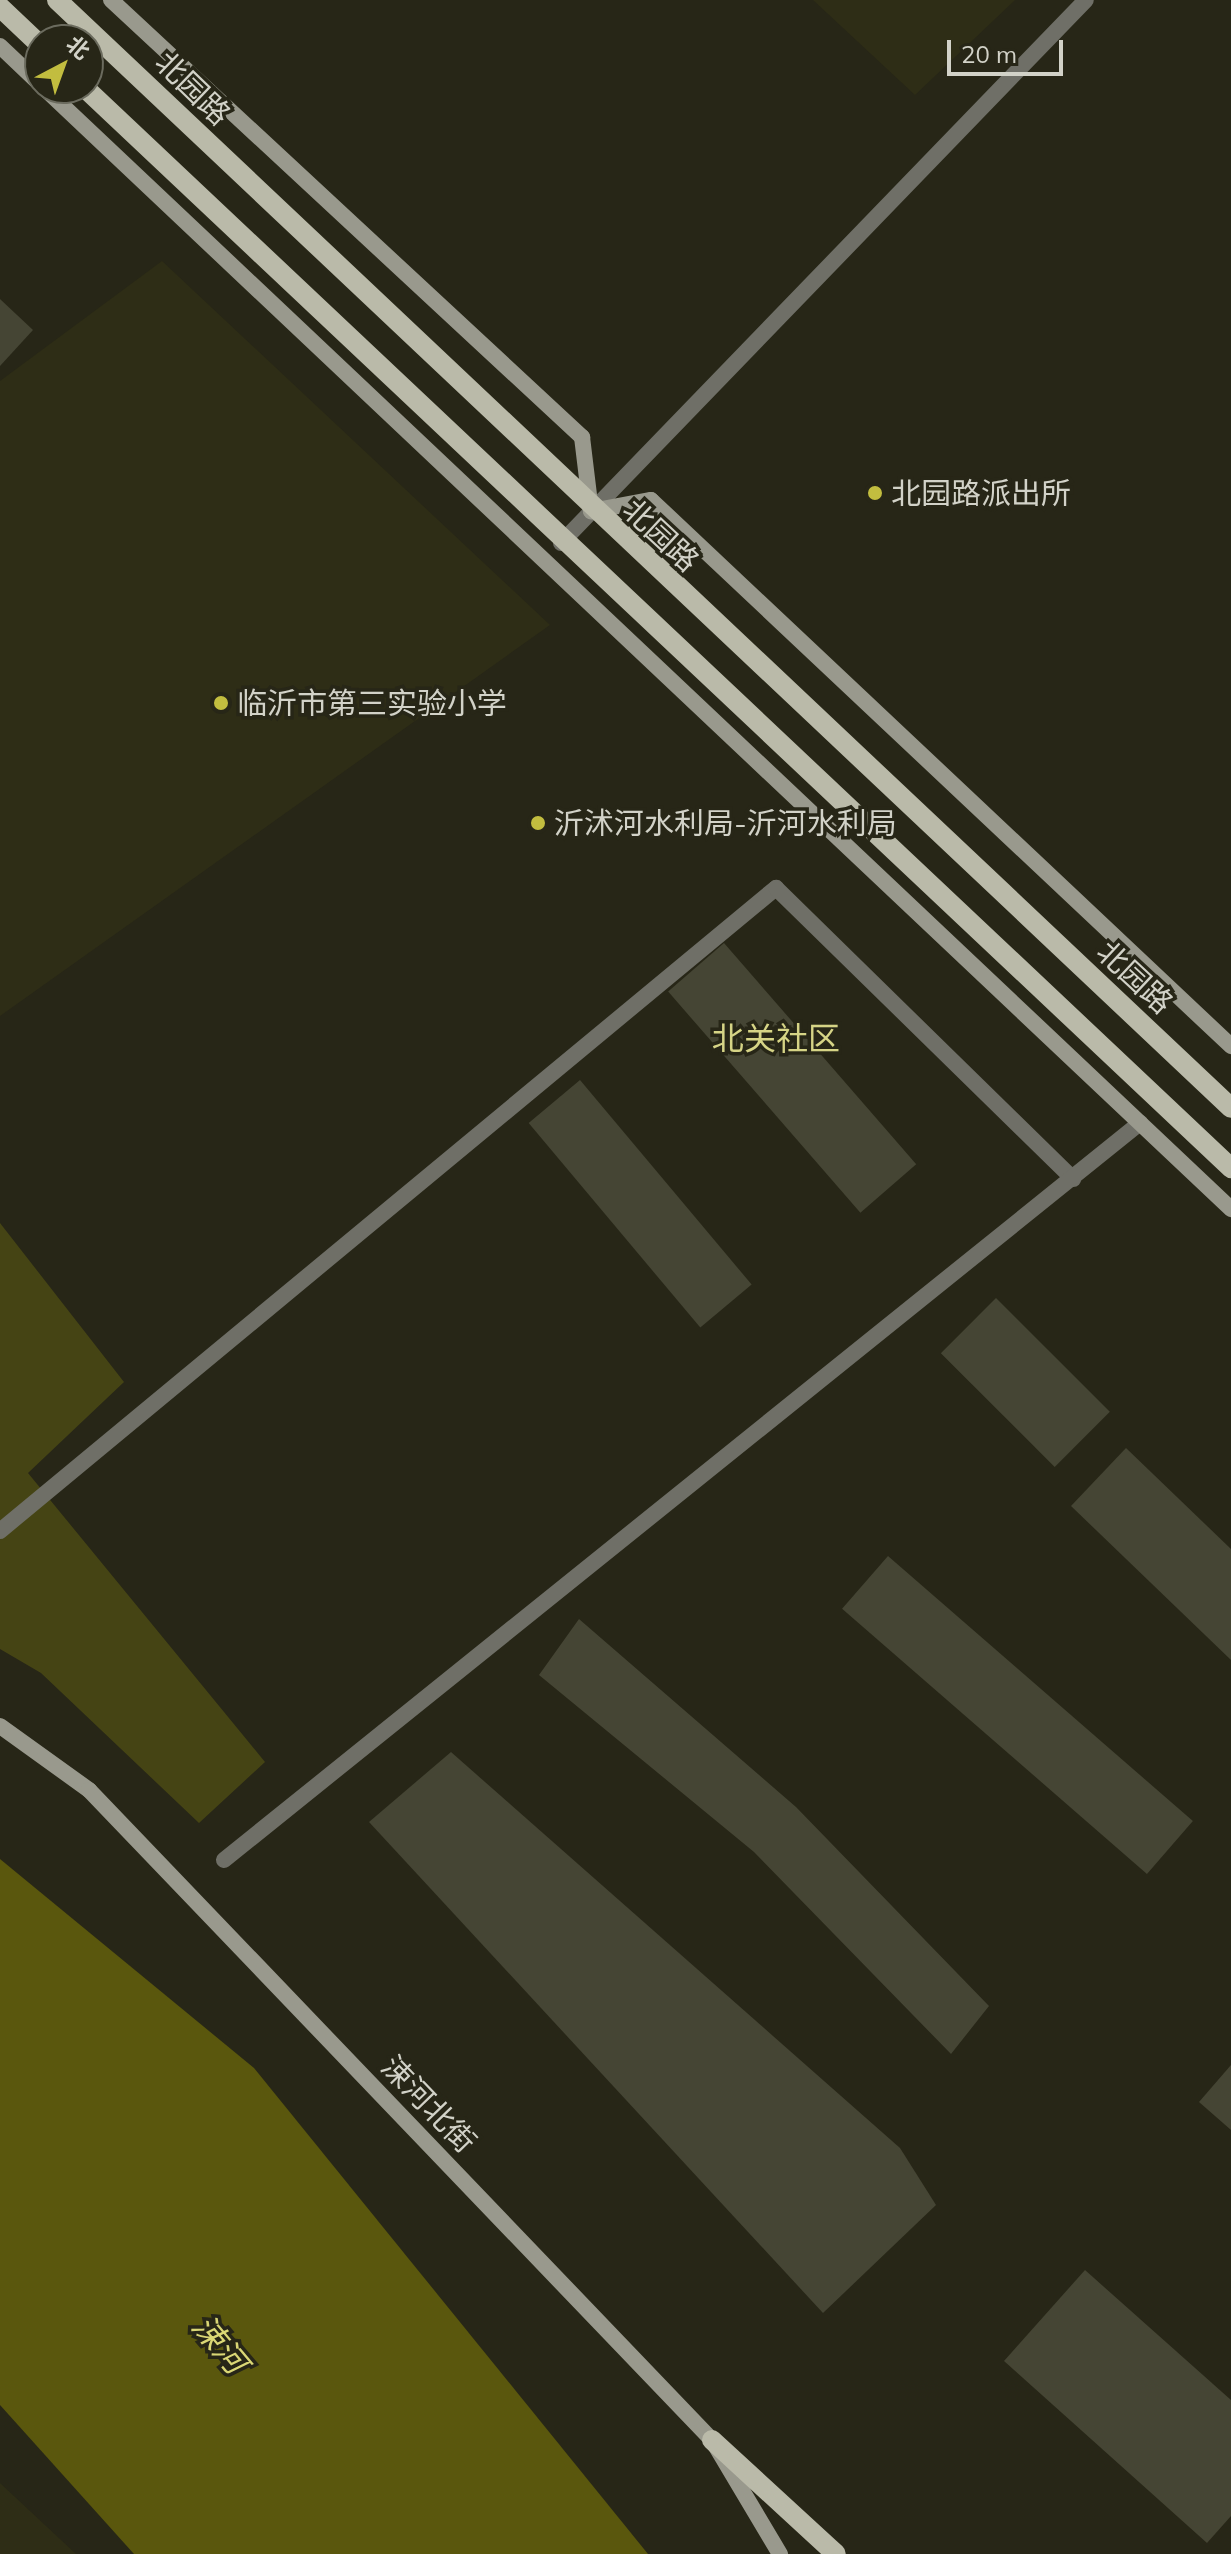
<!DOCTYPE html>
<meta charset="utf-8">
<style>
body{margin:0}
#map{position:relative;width:1231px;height:2554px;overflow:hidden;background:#272617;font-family:Mulish,"Noto Sans SC",sans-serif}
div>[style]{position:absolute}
.built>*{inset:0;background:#2e2d16}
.green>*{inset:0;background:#454414}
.water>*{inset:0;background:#5a570d}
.building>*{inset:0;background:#454534;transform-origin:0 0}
.lane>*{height:16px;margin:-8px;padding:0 8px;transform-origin:8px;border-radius:8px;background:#6f6f67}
.street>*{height:16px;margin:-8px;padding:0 8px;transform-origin:8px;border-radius:8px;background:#6f6f67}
.secondary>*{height:16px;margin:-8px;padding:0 8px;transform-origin:8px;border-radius:8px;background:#99998d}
.primary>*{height:20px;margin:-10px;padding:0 10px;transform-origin:10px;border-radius:10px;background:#babaa9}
.dots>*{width:22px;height:22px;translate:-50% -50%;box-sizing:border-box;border:4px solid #272617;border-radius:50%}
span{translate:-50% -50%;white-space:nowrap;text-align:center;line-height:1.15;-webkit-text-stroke:7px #272617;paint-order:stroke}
.street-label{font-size:30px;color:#d2d2c8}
.poi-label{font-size:30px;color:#d2d2c8}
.left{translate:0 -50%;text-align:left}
.neighbourhood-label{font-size:32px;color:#d6d486}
.water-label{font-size:32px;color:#dad775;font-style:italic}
.north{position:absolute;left:24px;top:24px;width:80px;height:80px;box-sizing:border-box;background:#272617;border:2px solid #6b6b5e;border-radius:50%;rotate:41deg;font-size:22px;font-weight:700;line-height:32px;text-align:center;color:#d2d2c8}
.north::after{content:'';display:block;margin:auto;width:28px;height:36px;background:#c2bd3f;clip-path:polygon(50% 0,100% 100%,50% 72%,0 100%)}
.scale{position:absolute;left:947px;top:40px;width:116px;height:36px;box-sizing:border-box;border:4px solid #d2d2c8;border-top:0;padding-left:10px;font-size:24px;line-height:28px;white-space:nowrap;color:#d2d2c8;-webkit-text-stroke:6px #272617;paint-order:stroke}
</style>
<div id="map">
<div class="built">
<i style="clip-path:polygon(813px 0,1015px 0,915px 95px)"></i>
<i style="clip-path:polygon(162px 261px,550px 625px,0 1016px,0 381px)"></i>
<i style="clip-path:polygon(0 2483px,76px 2554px,0 2554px)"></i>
</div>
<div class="green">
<i style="clip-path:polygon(0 1223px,124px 1382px,28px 1473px,265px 1762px,199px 1823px,41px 1673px,0 1649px)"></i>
</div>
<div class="water">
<i style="clip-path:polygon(0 1859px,254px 2068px,648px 2554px,134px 2554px,0 2405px)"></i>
</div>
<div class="building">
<i style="clip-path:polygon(0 299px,33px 330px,0 366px)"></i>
<i style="left:724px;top:943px;width:293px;height:74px;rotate:49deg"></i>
<i style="left:580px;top:1080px;width:267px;height:67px;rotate:50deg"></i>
<i style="left:996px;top:1298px;width:161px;height:78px;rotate:45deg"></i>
<i style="clip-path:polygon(1126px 1448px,1231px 1549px,1231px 1660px,1071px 1506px)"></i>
<i style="left:888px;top:1556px;width:404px;height:70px;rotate:41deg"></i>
<i style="clip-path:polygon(579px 1619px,796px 1807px,989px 2006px,951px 2054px,754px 1852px,539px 1675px)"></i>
<i style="clip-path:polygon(451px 1752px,900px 2148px,936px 2205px,823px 2313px,369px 1822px)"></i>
<i style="clip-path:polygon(1231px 2065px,1231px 2130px,1199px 2102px)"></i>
<i style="clip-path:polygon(1085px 2270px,1231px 2400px,1231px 2516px,1207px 2543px,1004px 2361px)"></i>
</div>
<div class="lane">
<i style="left:0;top:1531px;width:1008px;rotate:-39.65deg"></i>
<i style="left:776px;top:888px;width:416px;rotate:44.4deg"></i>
</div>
<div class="street">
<i style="left:561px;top:543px;width:755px;rotate:-45.97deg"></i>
<i style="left:224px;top:1860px;width:1176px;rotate:-38.82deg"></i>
</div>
<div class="secondary">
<i style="left:111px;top:0;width:643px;rotate:42.86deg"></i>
<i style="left:582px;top:437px;width:75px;rotate:83.1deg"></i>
<i style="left:591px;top:511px;width:61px;rotate:-10.4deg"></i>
<i style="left:651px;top:500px;width:797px;rotate:43.27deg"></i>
<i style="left:0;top:46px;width:55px;rotate:43.5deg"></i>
<i style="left:44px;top:88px;width:1633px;rotate:43.36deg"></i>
<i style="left:0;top:1726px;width:110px;rotate:35.7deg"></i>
<i style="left:89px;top:1790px;width:900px;rotate:46.22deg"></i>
<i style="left:712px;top:2440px;width:133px;rotate:59.2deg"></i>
</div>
<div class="primary">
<i style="left:57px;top:0;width:1614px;rotate:43.34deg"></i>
<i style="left:0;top:7px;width:55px;rotate:43.5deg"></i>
<i style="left:85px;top:88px;width:1575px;rotate:43.3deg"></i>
<i style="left:712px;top:2440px;width:168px;rotate:42.6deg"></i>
</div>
<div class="dots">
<i style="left:875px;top:493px;background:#c2bd3f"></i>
<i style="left:221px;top:703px;background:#c2bd3f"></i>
<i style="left:538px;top:823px;background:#c2bd3f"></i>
</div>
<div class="street-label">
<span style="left:193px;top:88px;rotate:44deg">北园路</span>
<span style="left:661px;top:535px;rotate:43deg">北园路</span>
<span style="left:1135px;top:977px;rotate:43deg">北园路</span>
<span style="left:429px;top:2104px;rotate:46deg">涑河北街</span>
</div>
<div class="poi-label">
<span class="left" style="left:891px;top:493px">北园路派出所</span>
<span class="left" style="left:237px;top:703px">临沂市第三实验小学</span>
<span class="left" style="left:554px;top:823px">沂沭河水利局-沂河水利局</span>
</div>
<div class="neighbourhood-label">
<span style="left:776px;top:1038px">北关社区</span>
</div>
<div class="water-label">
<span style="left:220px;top:2344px;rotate:50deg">涑河</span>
</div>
<div class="north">北</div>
<div class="scale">20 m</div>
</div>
